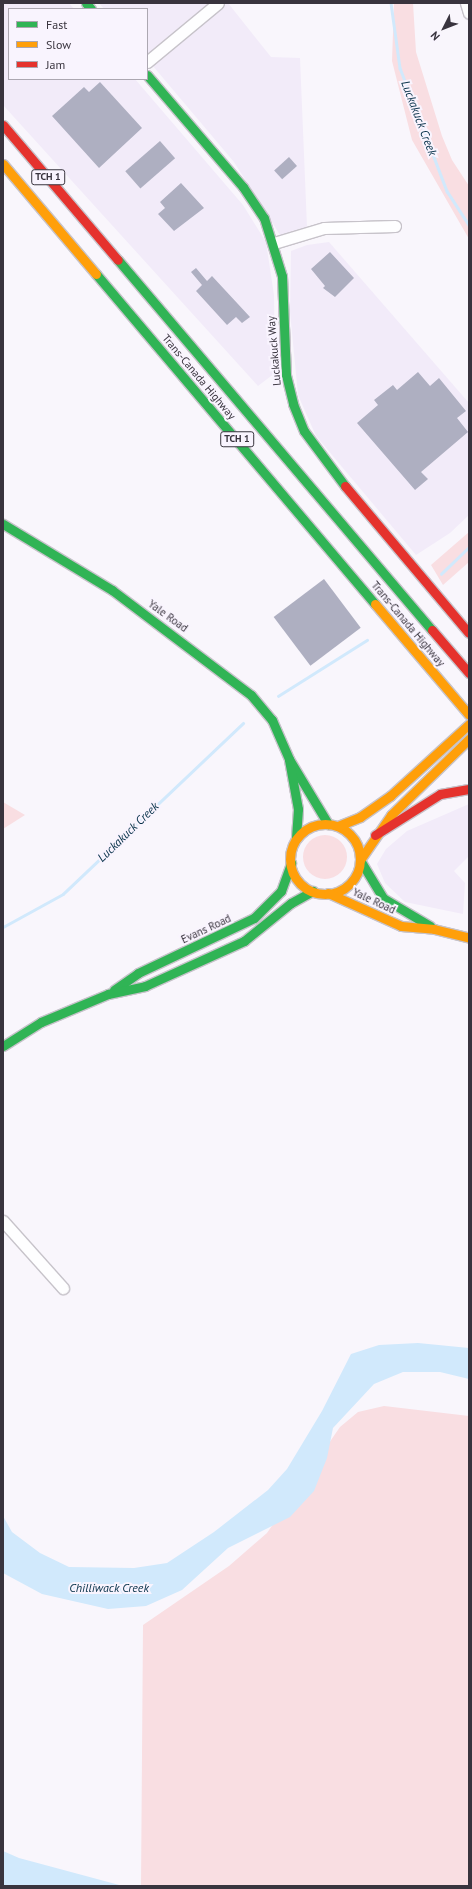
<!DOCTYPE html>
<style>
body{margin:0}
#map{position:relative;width:472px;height:1889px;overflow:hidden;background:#f9f6fc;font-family:"PT Sans",sans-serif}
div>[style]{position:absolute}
.built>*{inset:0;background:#f2ebf9}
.green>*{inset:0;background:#f9dee2}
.round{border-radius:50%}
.water>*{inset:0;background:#d1e9fc}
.stream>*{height:2.5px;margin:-1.25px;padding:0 1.25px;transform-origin:1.25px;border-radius:1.25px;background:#d1e9fc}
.building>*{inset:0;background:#aeafc1;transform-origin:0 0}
.roads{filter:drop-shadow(1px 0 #c7c3ca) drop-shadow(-1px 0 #c7c3ca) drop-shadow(0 1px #c7c3ca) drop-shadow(0 -1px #c7c3ca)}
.street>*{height:11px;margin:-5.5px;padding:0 5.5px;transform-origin:5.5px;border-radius:5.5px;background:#fefeff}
.fast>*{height:9px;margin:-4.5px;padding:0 4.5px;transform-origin:4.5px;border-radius:4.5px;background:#30b455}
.slow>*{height:9px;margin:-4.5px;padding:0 4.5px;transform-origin:4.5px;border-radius:4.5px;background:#ff9f0a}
.slow>.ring{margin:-4.5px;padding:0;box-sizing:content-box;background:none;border:9px solid #ff9f0a;border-radius:50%}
.jam>*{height:9px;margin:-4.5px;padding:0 4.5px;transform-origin:4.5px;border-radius:4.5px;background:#e5322d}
span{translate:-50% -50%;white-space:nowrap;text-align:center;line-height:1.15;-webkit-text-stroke:4px #f9f4fe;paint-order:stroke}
.shield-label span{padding:1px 3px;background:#f9f4fe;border:1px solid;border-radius:3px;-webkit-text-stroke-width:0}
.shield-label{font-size:10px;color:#39343e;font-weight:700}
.street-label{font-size:11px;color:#39343e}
.water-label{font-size:12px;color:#063048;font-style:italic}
.frame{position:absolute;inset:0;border:4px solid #39343e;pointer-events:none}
.legend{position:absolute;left:8px;top:8px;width:140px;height:72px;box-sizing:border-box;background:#f9f4fe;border:1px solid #aca7b1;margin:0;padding:5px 7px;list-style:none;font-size:12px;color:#39343e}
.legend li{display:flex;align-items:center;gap:8px;height:20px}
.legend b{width:20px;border:1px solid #aca7b1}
.north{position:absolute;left:424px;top:8px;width:40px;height:40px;-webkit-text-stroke:3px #f9f4fe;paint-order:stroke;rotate:228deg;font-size:11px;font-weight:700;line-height:16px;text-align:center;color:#39343e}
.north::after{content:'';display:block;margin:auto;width:14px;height:18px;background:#39343e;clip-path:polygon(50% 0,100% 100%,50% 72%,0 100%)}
</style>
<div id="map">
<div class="built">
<i style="clip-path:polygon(3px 3px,69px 3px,74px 9px,9px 9px,9px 79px,135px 79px,243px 205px,266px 242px,274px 295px,275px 373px,258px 386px,3px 105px)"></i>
<i style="clip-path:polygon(99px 3px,228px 3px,271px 57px,300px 58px,307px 227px,280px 235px,234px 162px,147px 59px,147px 9px,104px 9px)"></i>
<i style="clip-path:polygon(329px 242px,469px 403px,469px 515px,450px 533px,416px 555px,316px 436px,298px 395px,290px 312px,291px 251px,307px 245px)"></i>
<i style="clip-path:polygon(469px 804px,469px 856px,454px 871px,465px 883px,463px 914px,405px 902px,385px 883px,377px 864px,386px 849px,407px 831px)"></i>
</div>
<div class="green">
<i style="clip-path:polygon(394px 3px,413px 3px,416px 52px,442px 136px,452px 160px,469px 186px,469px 239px,412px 140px,392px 61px)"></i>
<i style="clip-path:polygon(469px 532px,469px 562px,443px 585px,431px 565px)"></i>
<i style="clip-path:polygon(3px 802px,25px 815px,3px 829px)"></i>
<i class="round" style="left:303px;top:835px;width:44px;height:44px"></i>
<i style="clip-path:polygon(384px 1406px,469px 1416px,469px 1886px,141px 1886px,143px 1625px,229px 1566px,267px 1533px,340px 1427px,358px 1412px)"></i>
</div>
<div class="water">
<i style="clip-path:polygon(418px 1343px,469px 1348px,469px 1379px,440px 1372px,403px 1372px,374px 1384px,333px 1428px,327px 1458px,314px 1491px,290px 1517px,228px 1548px,182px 1590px,146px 1606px,108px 1609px,42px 1594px,3px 1573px,3px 1516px,12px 1532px,40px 1553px,69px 1567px,134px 1568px,167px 1563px,214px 1532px,268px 1490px,287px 1469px,322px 1411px,351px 1354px,379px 1345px)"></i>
<i style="clip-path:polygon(3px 1851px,19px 1858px,123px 1886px,3px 1886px)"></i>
</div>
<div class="stream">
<i style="left:391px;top:3px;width:66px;rotate:82.1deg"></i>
<i style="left:400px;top:68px;width:132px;rotate:69.1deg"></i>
<i style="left:447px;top:191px;width:40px;rotate:57.1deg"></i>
<i style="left:441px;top:574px;width:39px;rotate:-44deg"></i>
<i style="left:278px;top:696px;width:105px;rotate:-32.2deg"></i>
<i style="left:3px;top:927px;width:68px;rotate:-28.8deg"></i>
<i style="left:63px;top:894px;width:248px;rotate:-43.5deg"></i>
</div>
<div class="building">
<i style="clip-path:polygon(100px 82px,142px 128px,99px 168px,52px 116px,84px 87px,89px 92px)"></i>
<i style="left:160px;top:141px;width:23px;height:46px;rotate:49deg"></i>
<i style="left:289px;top:157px;width:12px;height:20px;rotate:48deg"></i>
<i style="clip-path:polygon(181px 183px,204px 208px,174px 231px,158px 214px,165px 208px,160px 202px)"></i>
<i style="clip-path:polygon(330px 252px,354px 278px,335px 297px,323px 288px,325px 286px,311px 269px)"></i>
<i style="clip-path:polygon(196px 268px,207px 281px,212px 276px,250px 317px,242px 323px,236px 317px,227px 325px,196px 291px,202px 285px,191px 272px)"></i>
<i style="clip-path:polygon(418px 372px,430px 386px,439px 378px,466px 411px,457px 418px,468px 432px,421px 472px,428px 479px,415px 490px,357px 423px,378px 405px,374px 400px,393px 385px,397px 390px)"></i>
<i style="left:324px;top:579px;width:61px;height:63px;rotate:53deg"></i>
</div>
<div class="roads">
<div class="street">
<i style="left:466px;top:3px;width:10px;rotate:73deg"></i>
<i style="left:147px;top:62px;width:92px;rotate:-39.7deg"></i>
<i style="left:274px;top:243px;width:52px;rotate:-16.7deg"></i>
<i style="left:324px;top:228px;width:71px;rotate:-1.6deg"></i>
<i style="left:3px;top:1221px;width:90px;rotate:48.2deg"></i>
</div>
<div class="fast">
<i style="left:86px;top:3px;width:8px;rotate:50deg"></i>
<i style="left:147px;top:75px;width:148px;rotate:49.4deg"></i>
<i style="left:243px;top:187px;width:37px;rotate:56deg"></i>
<i style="left:264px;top:218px;width:61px;rotate:72.8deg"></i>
<i style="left:282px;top:276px;width:99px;rotate:87.7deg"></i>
<i style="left:286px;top:375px;width:30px;rotate:76deg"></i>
<i style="left:293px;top:404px;width:29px;rotate:68deg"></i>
<i style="left:304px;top:431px;width:69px;rotate:53.3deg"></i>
<i style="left:118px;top:260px;width:485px;rotate:49.7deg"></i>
<i style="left:96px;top:274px;width:432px;rotate:49.8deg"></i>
<i style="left:3px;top:524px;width:127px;rotate:31.2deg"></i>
<i style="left:112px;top:590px;width:174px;rotate:37.1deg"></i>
<i style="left:251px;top:695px;width:33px;rotate:50deg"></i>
<i style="left:272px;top:720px;width:43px;rotate:66.4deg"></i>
<i style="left:289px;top:759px;width:76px;rotate:59deg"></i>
<i style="left:289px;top:760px;width:50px;rotate:79.6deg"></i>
<i style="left:298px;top:809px;width:30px;rotate:94deg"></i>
<i style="left:360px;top:860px;width:44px;rotate:58.8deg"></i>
<i style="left:383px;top:898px;width:55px;rotate:30.8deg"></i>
<i style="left:114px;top:990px;width:29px;rotate:-35deg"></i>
<i style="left:138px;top:973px;width:128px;rotate:-25.4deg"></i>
<i style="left:254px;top:918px;width:38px;rotate:-45deg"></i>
<i style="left:281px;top:891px;width:30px;rotate:-70deg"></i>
<i style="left:3px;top:1046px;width:45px;rotate:-32.3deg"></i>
<i style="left:41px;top:1022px;width:73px;rotate:-22.7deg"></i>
<i style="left:108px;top:994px;width:38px;rotate:-12deg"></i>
<i style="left:145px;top:986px;width:109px;rotate:-24.4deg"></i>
<i style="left:244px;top:941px;width:60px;rotate:-39deg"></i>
<i style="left:291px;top:903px;width:25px;rotate:-29deg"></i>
</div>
<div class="slow">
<i style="left:3px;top:164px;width:144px;rotate:49.8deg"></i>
<i style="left:375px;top:604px;width:145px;rotate:49.7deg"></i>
<i class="ring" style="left:290px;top:824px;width:61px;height:61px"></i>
<i style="left:338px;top:826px;width:24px;rotate:-22deg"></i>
<i style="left:360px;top:817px;width:37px;rotate:-35deg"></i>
<i style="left:390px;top:796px;width:107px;rotate:-42.3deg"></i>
<i style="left:360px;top:860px;width:55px;rotate:-55.4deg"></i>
<i style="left:391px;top:815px;width:109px;rotate:-44.3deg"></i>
<i style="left:328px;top:893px;width:80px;rotate:24.3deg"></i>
<i style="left:401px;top:926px;width:33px;rotate:5deg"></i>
<i style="left:434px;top:929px;width:36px;rotate:14deg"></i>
</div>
<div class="jam">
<i style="left:3px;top:125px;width:177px;rotate:49.6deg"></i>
<i style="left:345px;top:486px;width:192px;rotate:49.9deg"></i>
<i style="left:432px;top:630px;width:57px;rotate:49.3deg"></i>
<i style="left:375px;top:835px;width:77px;rotate:-32.2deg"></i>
<i style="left:440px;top:794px;width:29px;rotate:-10deg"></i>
</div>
</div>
<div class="shield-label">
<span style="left:48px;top:177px">TCH 1</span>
<span style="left:237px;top:439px">TCH 1</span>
</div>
<div class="street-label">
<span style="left:274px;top:351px;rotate:-95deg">Luckakuck Way</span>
<span style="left:199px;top:377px;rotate:50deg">Trans-Canada Highway</span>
<span style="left:168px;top:616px;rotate:36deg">Yale Road</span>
<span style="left:408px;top:624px;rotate:50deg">Trans-Canada Highway</span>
<span style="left:374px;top:901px;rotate:25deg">Yale Road</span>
<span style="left:206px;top:929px;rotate:-25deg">Evans Road</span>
</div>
<div class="water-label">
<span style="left:419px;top:118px;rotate:69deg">Luckakuck Creek</span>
<span style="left:128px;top:832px;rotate:-44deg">Luckakuck Creek</span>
<span style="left:109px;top:1588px">Chilliwack Creek</span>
</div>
<div class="frame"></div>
<ul class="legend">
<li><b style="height:5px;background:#30b455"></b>Fast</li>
<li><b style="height:5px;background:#ff9f0a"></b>Slow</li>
<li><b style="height:5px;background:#e5322d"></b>Jam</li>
</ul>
<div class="north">N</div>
</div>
